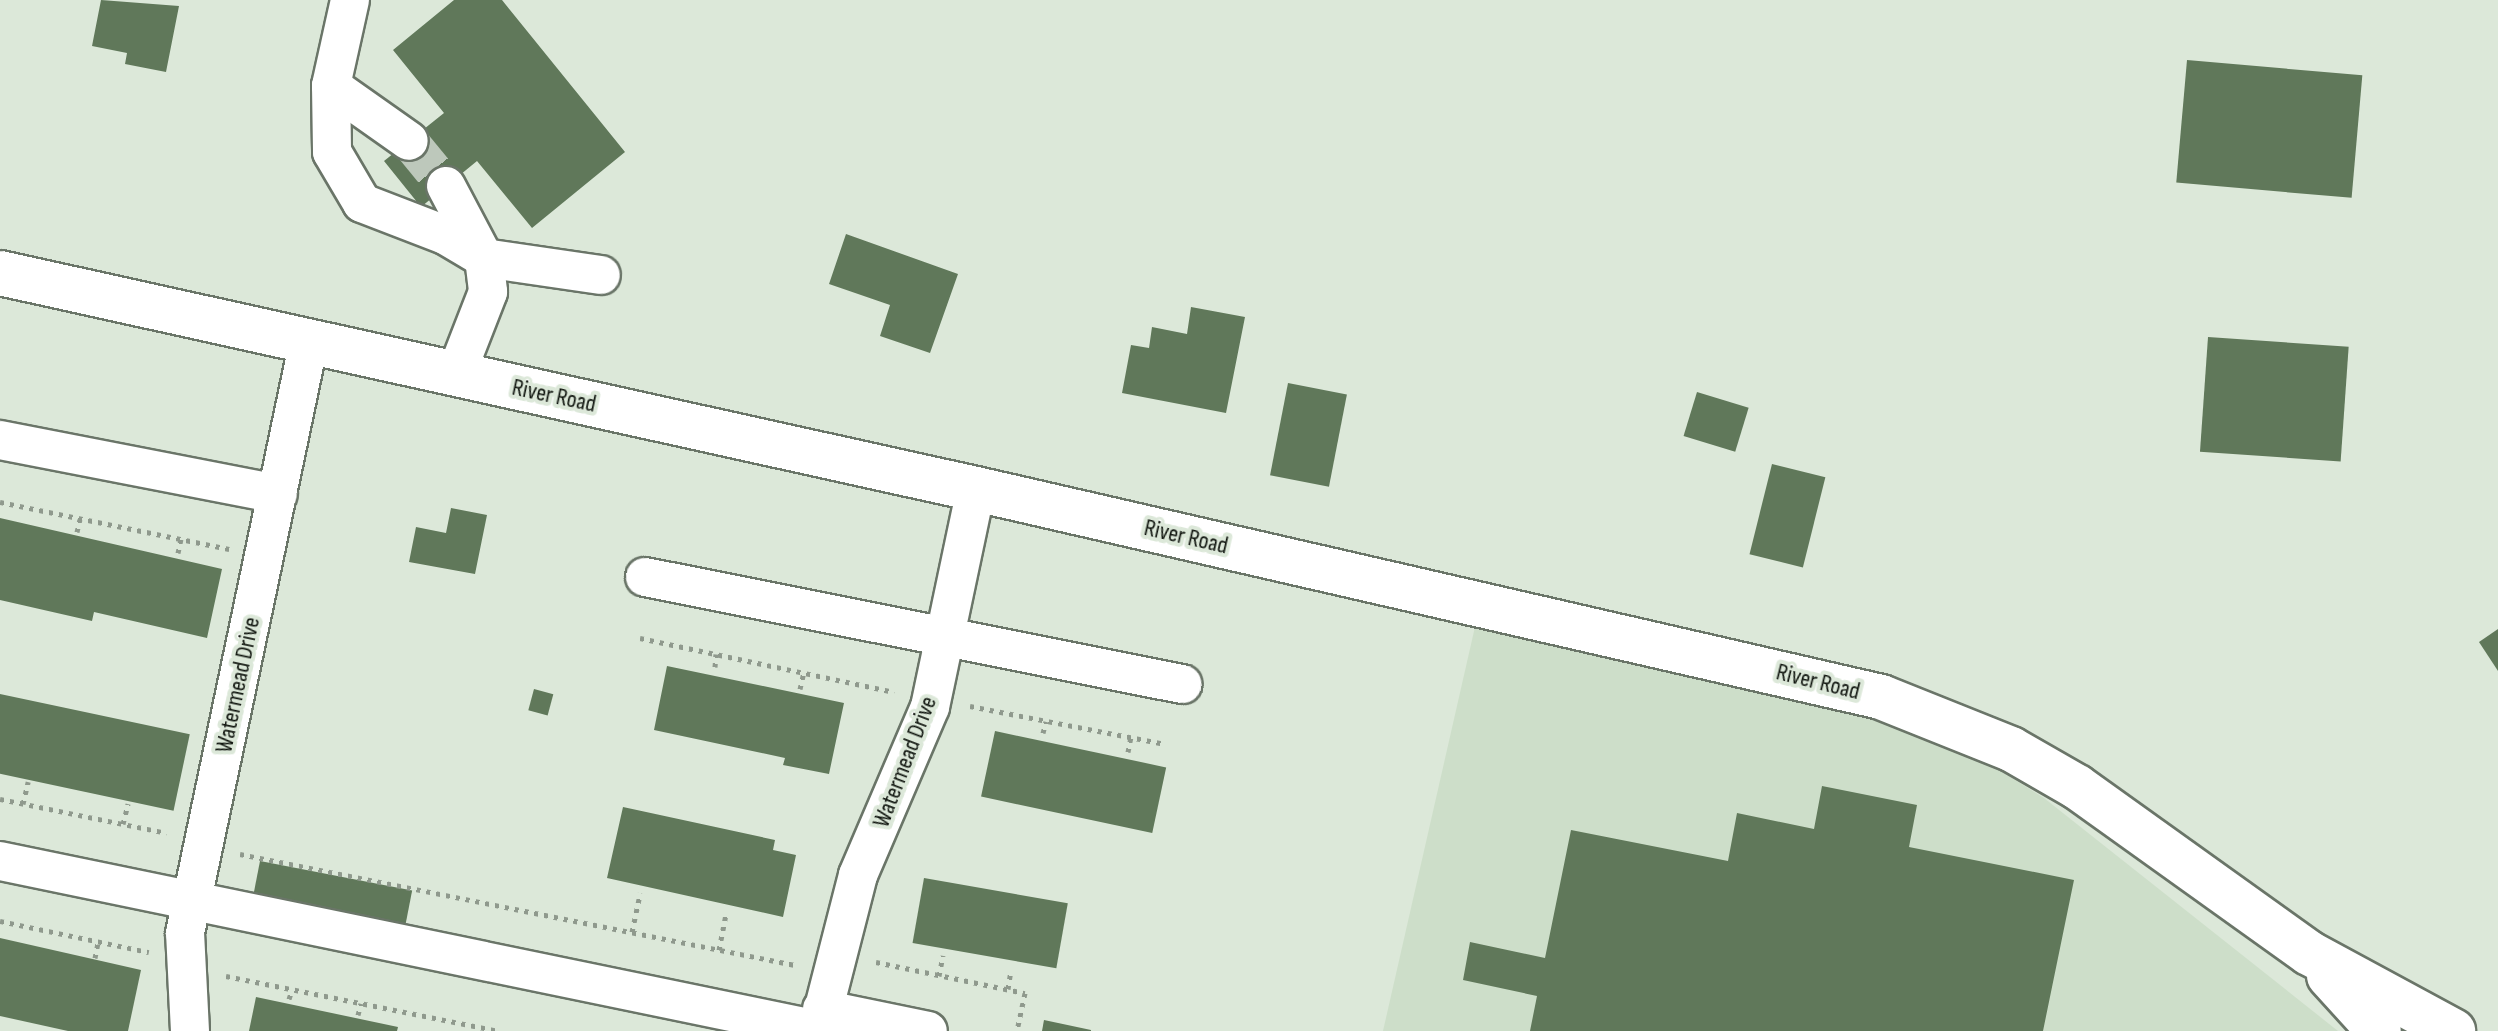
<!DOCTYPE html>
<style>
body{margin:0}
#map{position:relative;width:2498px;height:1031px;overflow:hidden;background:#dce8d9;font-family:"Sofia Sans Condensed",sans-serif}
div>[style]{position:absolute}
.built>*{inset:0;background:#cddec9}
.building>*{inset:0;background:#60785a;transform-origin:0 0}
.minor-tunnel>*{height:38px;margin-top:-19px;transform-origin:0;background:repeating-linear-gradient(90deg,#bdc8bb 0 38px,transparent 0 57px)}
.path>*{height:5px;margin-top:-2.5px;transform-origin:0;background:repeating-linear-gradient(90deg,#8f998d 0 4px,transparent 0 10px)}
.roads{filter:drop-shadow(2px 0 #6a7568) drop-shadow(-2px 0 #6a7568) drop-shadow(0 2px #6a7568) drop-shadow(0 -2px #6a7568)}
.minor>*{height:38px;margin:-19px;padding:0 19px;transform-origin:19px;border-radius:19px;background:#fff}
.major>*{height:44px;margin:-22px;padding:0 22px;transform-origin:22px;border-radius:22px;background:#fff}
span{translate:-50% -50%;white-space:nowrap;text-align:center;line-height:1.15;-webkit-text-stroke:8px #dce8d9;paint-order:stroke}
.street-label{font-size:24px;color:#0f140e}
</style>
<div id="map">
<div class="built">
<i style="clip-path:polygon(1477px 618px,1838px 703px,1968px 751px,2044px 798px,2338px 1031px,1383px 1031px)"></i>
</div>
<div class="building">
<i style="clip-path:polygon(101px 0,179px 6px,166px 72px,125px 64px,127px 53px,92px 46px)"></i>
<i style="clip-path:polygon(454px 0,502px 0,625px 152px,532px 228px,477px 161px,421px 207px,384px 161px,444px 113px,393px 50px)"></i>
<i style="left:2187px;top:60px;width:176px;height:123px;rotate:5deg"></i>
<i style="clip-path:polygon(846px 234px,958px 274px,930px 353px,880px 336px,890px 305px,829px 284px)"></i>
<i style="clip-path:polygon(1191px 307px,1245px 317px,1226px 413px,1122px 393px,1131px 345px,1149px 348px,1152px 327px,1187px 334px)"></i>
<i style="left:2208px;top:337px;width:141px;height:115px;rotate:4deg"></i>
<i style="left:1288px;top:383px;width:60px;height:94px;rotate:11deg"></i>
<i style="left:1697px;top:392px;width:54px;height:46px;rotate:17deg"></i>
<i style="left:1772px;top:464px;width:55px;height:93px;rotate:14deg"></i>
<i style="clip-path:polygon(451px 508px,487px 515px,475px 574px,409px 562px,416px 527px,446px 533px)"></i>
<i style="clip-path:polygon(0 518px,222px 569px,207px 638px,94px 612px,92px 621px,0 600px)"></i>
<i style="clip-path:polygon(2498px 629px,2498px 671px,2479px 642px)"></i>
<i style="clip-path:polygon(667px 666px,844px 703px,829px 774px,783px 765px,785px 758px,654px 730px)"></i>
<i style="left:534px;top:689px;width:20px;height:22px;rotate:15deg"></i>
<i style="left:0;top:694px;width:194px;height:78px;rotate:12deg"></i>
<i style="left:995px;top:731px;width:175px;height:67px;rotate:12deg"></i>
<i style="clip-path:polygon(1822px 786px,1917px 805px,1909px 847px,2074px 880px,2043px 1031px,1530px 1031px,1537px 996px,1463px 980px,1470px 942px,1545px 958px,1571px 830px,1728px 861px,1737px 813px,1814px 829px)"></i>
<i style="clip-path:polygon(623px 807px,775px 840px,773px 850px,796px 855px,783px 917px,607px 878px)"></i>
<i style="left:260px;top:861px;width:155px;height:39px;rotate:11deg"></i>
<i style="left:924px;top:878px;width:146px;height:66px;rotate:10deg"></i>
<i style="clip-path:polygon(0 938px,141px 970px,128px 1031px,68px 1031px,0 1016px)"></i>
<i style="clip-path:polygon(256px 997px,398px 1027px,397px 1031px,249px 1031px)"></i>
<i style="clip-path:polygon(1044px 1020px,1091px 1030px,1091px 1031px,1042px 1031px)"></i>
</div>
<div class="minor-tunnel">
<i style="left:409px;top:141px;width:58px;rotate:50.6deg"></i>
</div>
<div class="path">
<i style="left:0;top:502px;width:234px;rotate:11.6deg"></i>
<i style="left:77px;top:532px;width:13px;rotate:-77deg"></i>
<i style="left:178px;top:553px;width:14px;rotate:-78deg"></i>
<i style="left:640px;top:638px;width:260px;rotate:12deg"></i>
<i style="left:715px;top:667px;width:13px;rotate:-86deg"></i>
<i style="left:800px;top:689px;width:17px;rotate:-77deg"></i>
<i style="left:970px;top:706px;width:199px;rotate:11deg"></i>
<i style="left:1043px;top:733px;width:12px;rotate:-76deg"></i>
<i style="left:1128px;top:752px;width:15px;rotate:-79deg"></i>
<i style="left:0;top:799px;width:170px;rotate:11.5deg"></i>
<i style="left:23px;top:804px;width:23px;rotate:-77deg"></i>
<i style="left:123px;top:824px;width:21px;rotate:-76deg"></i>
<i style="left:240px;top:854px;width:566px;rotate:11.31deg"></i>
<i style="left:0;top:921px;width:152px;rotate:11.8deg"></i>
<i style="left:632px;top:932px;width:40px;rotate:-78deg"></i>
<i style="left:719px;top:950px;width:38px;rotate:-79deg"></i>
<i style="left:95px;top:958px;width:16px;rotate:-79deg"></i>
<i style="left:876px;top:962px;width:152px;rotate:11.8deg"></i>
<i style="left:1025px;top:993px;width:39px;rotate:102deg"></i>
<i style="left:226px;top:976px;width:278px;rotate:11.4deg"></i>
<i style="left:939px;top:976px;width:21px;rotate:-79deg"></i>
<i style="left:1008px;top:989px;width:19px;rotate:-81deg"></i>
<i style="left:289px;top:999px;width:9px;rotate:-72deg"></i>
<i style="left:358px;top:1015px;width:12px;rotate:-76deg"></i>
</div>
<div class="roads">
<div class="minor">
<i style="left:350px;top:0;width:88px;rotate:102.5deg"></i>
<i style="left:331px;top:86px;width:66px;rotate:89.1deg"></i>
<i style="left:332px;top:152px;width:59px;rotate:59.5deg"></i>
<i style="left:362px;top:203px;width:89px;rotate:21.1deg"></i>
<i style="left:445px;top:235px;width:45px;rotate:30.5deg"></i>
<i style="left:484px;top:258px;width:34px;rotate:83deg"></i>
<i style="left:488px;top:292px;width:88px;rotate:111.3deg"></i>
<i style="left:331px;top:86px;width:95px;rotate:35.2deg"></i>
<i style="left:446px;top:186px;width:81px;rotate:62.2deg"></i>
<i style="left:484px;top:258px;width:118px;rotate:8.3deg"></i>
<i style="left:0;top:440px;width:283px;rotate:11deg"></i>
<i style="left:645px;top:577px;width:548px;rotate:11.27deg"></i>
<i style="left:0;top:861px;width:835px;rotate:11.67deg"></i>
<i style="left:822px;top:1009px;width:108px;rotate:11.7deg"></i>
<i style="left:190px;top:1031px;width:98px;rotate:-92.9deg"></i>
<i style="left:185px;top:933px;width:605px;rotate:-78.17deg"></i>
<i style="left:818px;top:1031px;width:161px;rotate:-75.6deg"></i>
<i style="left:858px;top:875px;width:183px;rotate:-66.8deg"></i>
<i style="left:930px;top:707px;width:223px;rotate:-78.1deg"></i>
</div>
<div class="major">
<i style="left:0;top:273px;width:1000px;rotate:12.48deg"></i>
<i style="left:976px;top:489px;width:929px;rotate:12.94deg"></i>
<i style="left:1881px;top:697px;width:140px;rotate:21.8deg"></i>
<i style="left:2011px;top:749px;width:76px;rotate:29.9deg"></i>
<i style="left:2077px;top:787px;width:285px;rotate:35.6deg"></i>
<i style="left:2309px;top:953px;width:164px;rotate:28.4deg"></i>
<i style="left:2329px;top:976px;width:74px;rotate:47.7deg"></i>
</div>
</div>
<div class="street-label">
<span style="left:554px;top:396px;rotate:12deg">River Road</span>
<span style="left:1186px;top:537px;rotate:13deg">River Road</span>
<span style="left:1818px;top:682px;rotate:14deg">River Road</span>
<span style="left:238px;top:685px;rotate:-78deg">Watermead Drive</span>
<span style="left:905px;top:762px;rotate:-69deg">Watermead Drive</span>
</div>
</div>
